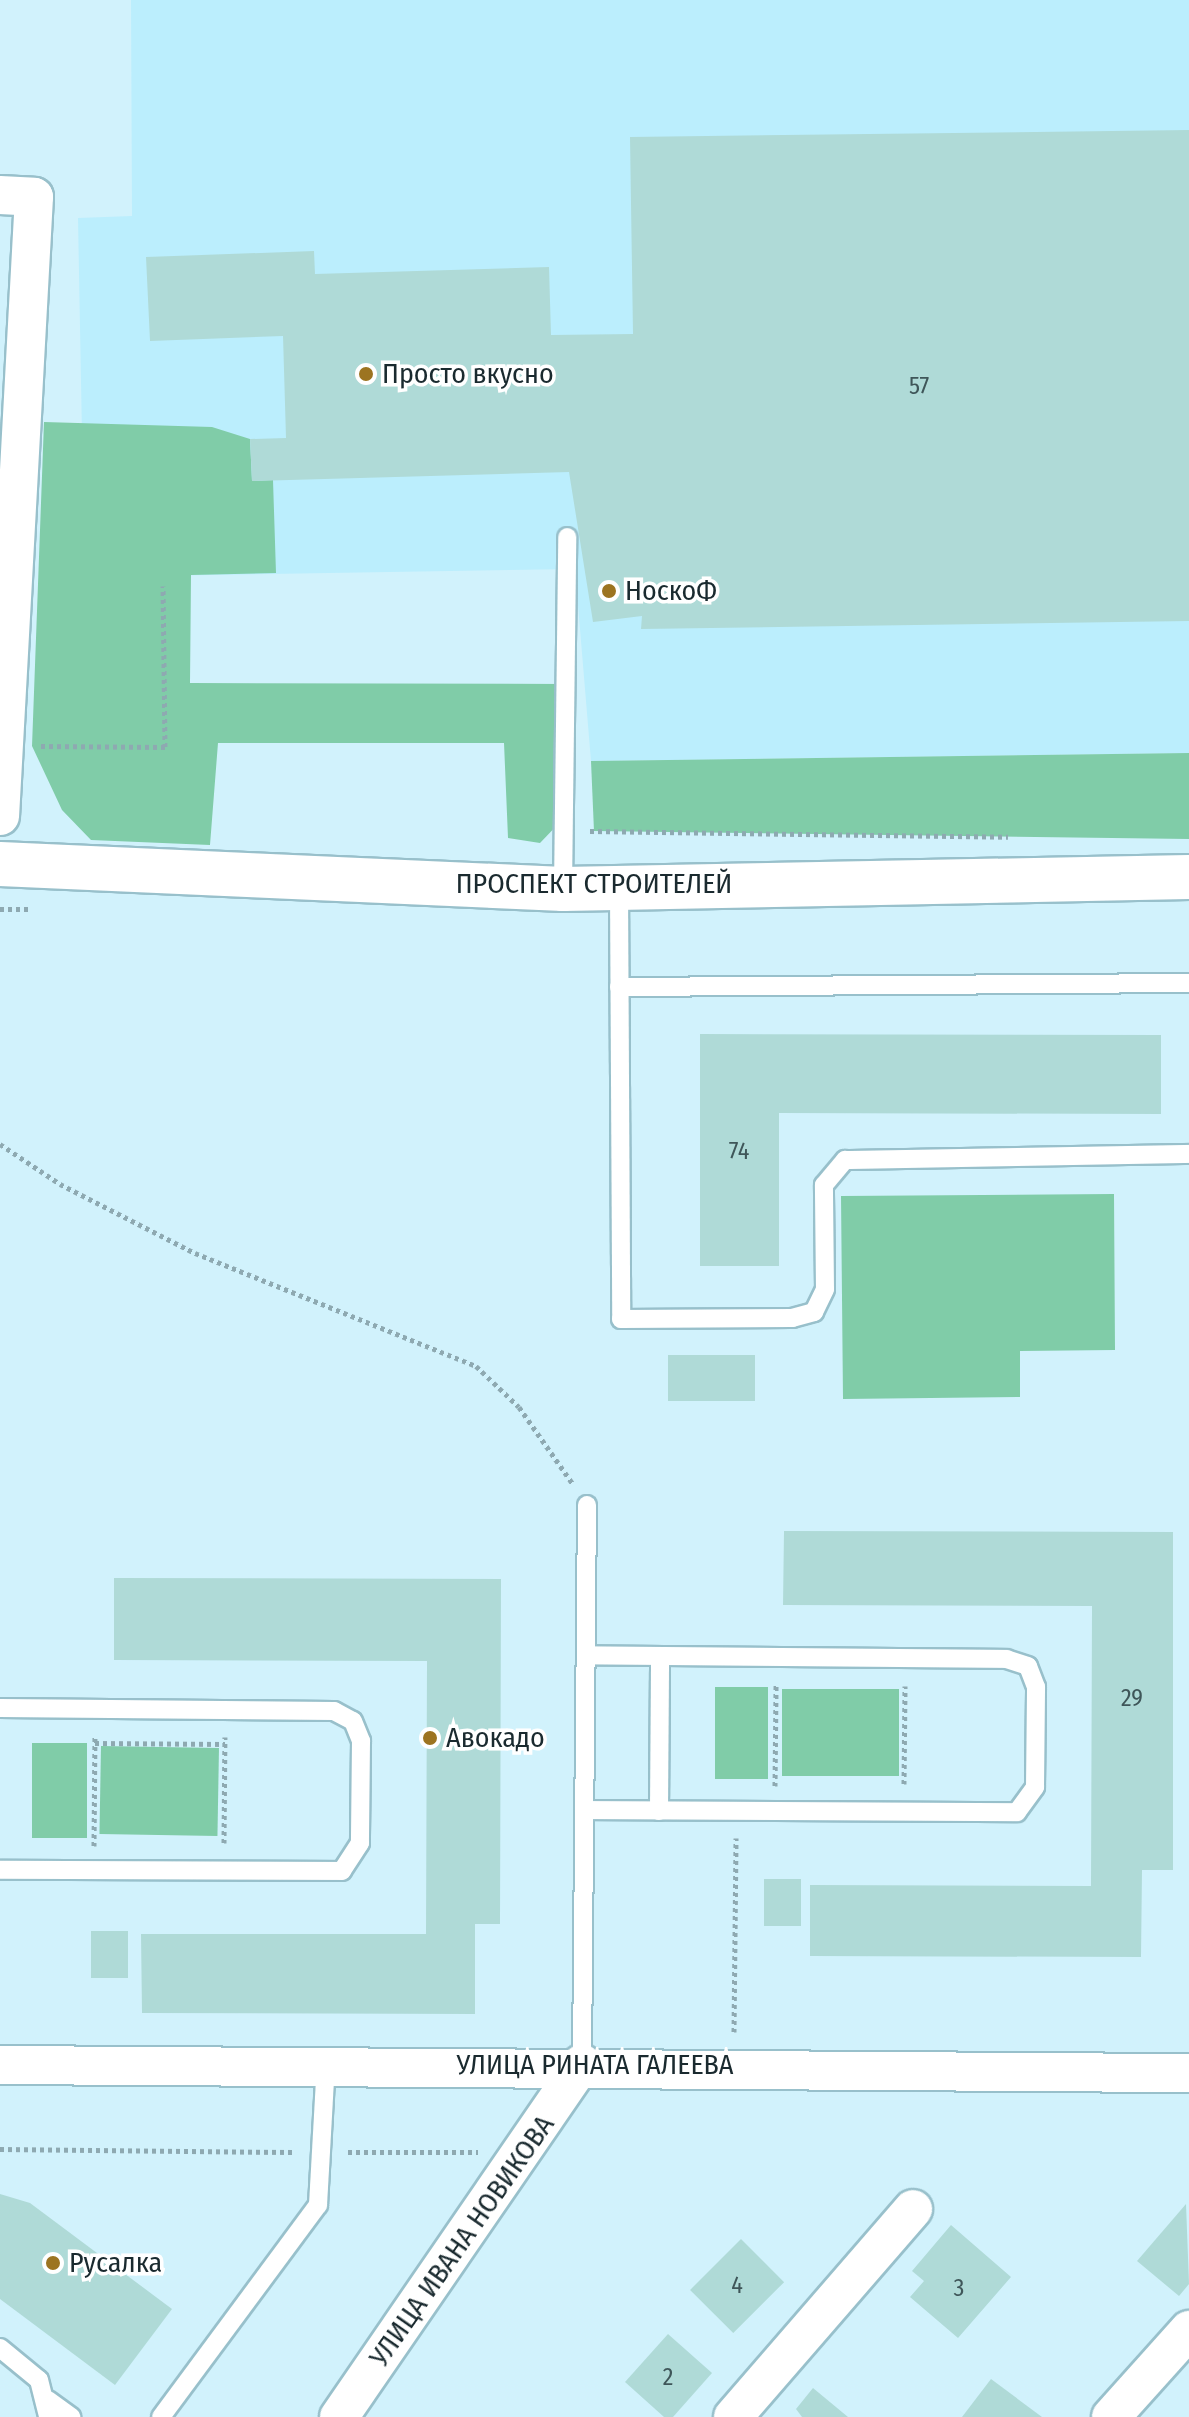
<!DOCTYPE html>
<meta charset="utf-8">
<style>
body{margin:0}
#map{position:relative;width:1189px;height:2417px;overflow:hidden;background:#d1f2fc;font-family:"Fira Sans Condensed",sans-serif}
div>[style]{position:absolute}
.built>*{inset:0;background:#bbeefd}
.green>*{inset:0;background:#80cca8;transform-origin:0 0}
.building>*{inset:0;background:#afdad7;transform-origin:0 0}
.path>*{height:5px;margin-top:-2.5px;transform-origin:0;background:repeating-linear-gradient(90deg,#8ea9b1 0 4px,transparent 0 8px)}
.roads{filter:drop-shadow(2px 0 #98c0cb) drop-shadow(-2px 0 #98c0cb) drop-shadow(0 2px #98c0cb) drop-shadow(0 -2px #98c0cb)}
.lane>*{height:18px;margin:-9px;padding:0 9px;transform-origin:9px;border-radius:9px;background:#fff}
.street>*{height:38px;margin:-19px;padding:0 19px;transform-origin:19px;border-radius:19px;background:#fff}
.secondary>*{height:44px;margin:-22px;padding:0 22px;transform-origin:22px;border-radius:22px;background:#fff}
.dots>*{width:22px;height:22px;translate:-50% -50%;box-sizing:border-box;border:4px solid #fff;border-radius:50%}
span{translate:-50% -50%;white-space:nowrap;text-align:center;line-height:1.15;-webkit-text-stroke:7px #fff;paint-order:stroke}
.number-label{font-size:24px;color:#3f5659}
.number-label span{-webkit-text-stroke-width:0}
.poi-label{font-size:28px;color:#1a2a2f}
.left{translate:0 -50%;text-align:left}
.street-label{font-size:28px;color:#1a2a2f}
</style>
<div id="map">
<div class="built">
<i style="clip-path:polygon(131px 0,1189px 0,1189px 753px,591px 761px,575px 569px,150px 576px,82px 435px,78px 218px,132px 216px)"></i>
</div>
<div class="green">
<i style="clip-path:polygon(44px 422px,212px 427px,250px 439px,252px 481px,273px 480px,276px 573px,191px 575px,190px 683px,566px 684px,564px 818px,540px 843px,508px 838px,504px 743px,218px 743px,210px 845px,91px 840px,62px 810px,32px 746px)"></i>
<i style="clip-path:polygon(1189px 753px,1189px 839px,594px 831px,591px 761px)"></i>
<i style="clip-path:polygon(1114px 1194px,1115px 1350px,1020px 1351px,1020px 1397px,843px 1399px,841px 1196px)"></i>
<i style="left:715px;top:1687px;width:53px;height:92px"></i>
<i style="left:782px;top:1689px;width:117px;height:87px"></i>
<i style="left:32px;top:1743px;width:55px;height:95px"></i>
<i style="left:101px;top:1746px;width:118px;height:88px;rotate:1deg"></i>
</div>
<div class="building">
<i style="clip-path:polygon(1189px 130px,1189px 621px,641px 629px,642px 616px,593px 622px,569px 472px,252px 481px,250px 439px,286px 438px,283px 336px,150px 341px,146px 257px,314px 251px,315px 274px,549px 267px,551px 335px,633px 334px,630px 137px)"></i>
<i style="clip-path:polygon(700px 1034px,1161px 1035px,1161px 1114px,779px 1113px,779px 1266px,700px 1266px)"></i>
<i style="left:755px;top:1355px;width:46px;height:87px;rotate:90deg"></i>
<i style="clip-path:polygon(784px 1531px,1173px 1532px,1173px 1870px,1142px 1870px,1141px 1957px,810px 1956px,810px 1885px,1091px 1886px,1092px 1606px,783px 1605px)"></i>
<i style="clip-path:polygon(114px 1578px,501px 1579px,500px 1924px,475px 1924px,475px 2014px,142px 2013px,141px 1934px,426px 1934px,427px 1661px,114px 1660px)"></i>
<i style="left:764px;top:1879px;width:37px;height:47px"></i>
<i style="left:91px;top:1931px;width:37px;height:47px"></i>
<i style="clip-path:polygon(0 2194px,30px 2203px,172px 2309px,115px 2385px,0 2299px)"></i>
<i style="clip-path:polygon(1186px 2204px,1189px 2284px,1179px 2296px,1137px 2261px)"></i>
<i style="clip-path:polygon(951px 2225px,1011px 2277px,958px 2338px,910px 2297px,924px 2281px,912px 2271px)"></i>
<i style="left:741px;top:2239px;width:61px;height:72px;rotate:45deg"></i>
<i style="clip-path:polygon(668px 2334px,712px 2373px,673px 2417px,664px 2417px,625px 2382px)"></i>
<i style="clip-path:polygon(991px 2379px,1042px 2417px,962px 2417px)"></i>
<i style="clip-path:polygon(813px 2388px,848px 2417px,802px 2417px,796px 2409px)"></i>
</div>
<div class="path">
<i style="left:41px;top:746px;width:124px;rotate:0.5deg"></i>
<i style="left:165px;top:747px;width:161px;rotate:-90.7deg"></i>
<i style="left:590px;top:831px;width:418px;rotate:0.8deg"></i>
<i style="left:0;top:909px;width:31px"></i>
<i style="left:0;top:1144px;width:72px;rotate:33.7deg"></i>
<i style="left:60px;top:1184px;width:152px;rotate:27.1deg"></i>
<i style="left:195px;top:1253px;width:303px;rotate:21.9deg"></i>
<i style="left:476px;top:1366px;width:59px;rotate:43.6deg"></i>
<i style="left:519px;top:1407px;width:94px;rotate:55deg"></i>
<i style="left:95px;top:1743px;width:130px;rotate:0.4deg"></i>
<i style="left:904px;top:1784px;width:98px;rotate:-89.4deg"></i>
<i style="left:775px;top:1786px;width:102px;rotate:-89.4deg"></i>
<i style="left:224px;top:1843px;width:106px;rotate:-89.5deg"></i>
<i style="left:94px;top:1846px;width:110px;rotate:-89.5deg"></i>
<i style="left:734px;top:2032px;width:194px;rotate:-89.4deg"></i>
<i style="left:0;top:2149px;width:294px;rotate:0.6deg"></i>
<i style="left:348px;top:2152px;width:130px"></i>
</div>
<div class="roads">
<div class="lane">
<i style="left:619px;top:888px;width:431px;rotate:89.7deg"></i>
<i style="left:621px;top:1319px;width:171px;rotate:-0.3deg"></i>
<i style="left:792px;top:1318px;width:23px;rotate:-15deg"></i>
<i style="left:814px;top:1312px;width:25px;rotate:-64deg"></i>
<i style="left:825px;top:1289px;width:104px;rotate:-90.6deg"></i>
<i style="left:824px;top:1185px;width:33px;rotate:-50deg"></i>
<i style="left:845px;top:1160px;width:344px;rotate:-1deg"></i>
<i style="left:563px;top:889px;width:352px;rotate:-89.3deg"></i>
<i style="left:619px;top:987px;width:570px;rotate:-0.4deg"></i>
<i style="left:0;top:1708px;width:334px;rotate:0.5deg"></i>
<i style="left:334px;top:1711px;width:21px;rotate:28deg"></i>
<i style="left:353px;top:1721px;width:22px;rotate:68deg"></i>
<i style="left:361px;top:1741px;width:102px;rotate:90.6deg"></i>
<i style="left:360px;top:1843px;width:33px;rotate:123deg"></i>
<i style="left:342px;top:1871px;width:342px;rotate:-179.8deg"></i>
<i style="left:585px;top:1810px;width:432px;rotate:0.3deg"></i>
<i style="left:1017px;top:1812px;width:31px;rotate:-54deg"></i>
<i style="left:1035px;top:1787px;width:100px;rotate:-89.4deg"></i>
<i style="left:1036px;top:1687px;width:22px;rotate:-111deg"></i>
<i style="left:1028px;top:1666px;width:22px;rotate:-162deg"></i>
<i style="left:1007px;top:1659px;width:421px;rotate:-179.5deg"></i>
<i style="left:659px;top:1811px;width:155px;rotate:-89.6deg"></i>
<i style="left:582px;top:2063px;width:558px;rotate:-89.49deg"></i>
<i style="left:0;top:2348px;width:50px;rotate:39.4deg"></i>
<i style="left:39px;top:2380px;width:38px;rotate:76deg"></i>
<i style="left:48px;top:2400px;width:29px;rotate:36deg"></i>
<i style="left:161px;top:2417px;width:264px;rotate:-53.5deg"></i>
<i style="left:318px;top:2205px;width:141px;rotate:-86.8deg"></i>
</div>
<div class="street">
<i style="left:0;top:195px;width:34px;rotate:3deg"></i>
<i style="left:34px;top:197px;width:620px;rotate:93.14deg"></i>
<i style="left:0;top:2065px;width:1189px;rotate:0.39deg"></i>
<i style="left:339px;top:2417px;width:429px;rotate:-55.5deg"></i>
<i style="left:733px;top:2417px;width:275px;rotate:-49.1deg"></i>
<i style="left:1111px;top:2417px;width:117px;rotate:-48.1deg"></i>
</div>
<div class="secondary">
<i style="left:0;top:864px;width:564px;rotate:2.54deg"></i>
<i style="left:563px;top:889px;width:626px;rotate:-1.1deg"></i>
</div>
</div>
<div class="dots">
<i style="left:366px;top:374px;background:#9c7421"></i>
<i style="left:609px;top:591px;background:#9c7421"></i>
<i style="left:430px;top:1738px;background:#9c7421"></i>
<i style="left:53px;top:2263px;background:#9c7421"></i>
</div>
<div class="number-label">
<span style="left:919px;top:387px">57</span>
<span style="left:739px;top:1152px">74</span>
<span style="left:1132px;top:1699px">29</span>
<span style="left:737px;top:2286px">4</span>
<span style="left:959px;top:2289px">3</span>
<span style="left:668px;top:2378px">2</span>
</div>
<div class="poi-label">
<span class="left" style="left:382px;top:374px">Просто вкусно</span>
<span class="left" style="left:625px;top:591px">НоскоФ</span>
<span class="left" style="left:446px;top:1738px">Авокадо</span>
<span class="left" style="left:69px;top:2263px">Русалка</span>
</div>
<div class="street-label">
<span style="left:594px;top:884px">ПРОСПЕКТ СТРОИТЕЛЕЙ</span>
<span style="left:595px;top:2065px">УЛИЦА РИНАТА ГАЛЕЕВА</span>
<span style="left:462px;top:2241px;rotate:-55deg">УЛИЦА ИВАНА НОВИКОВА</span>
</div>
</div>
